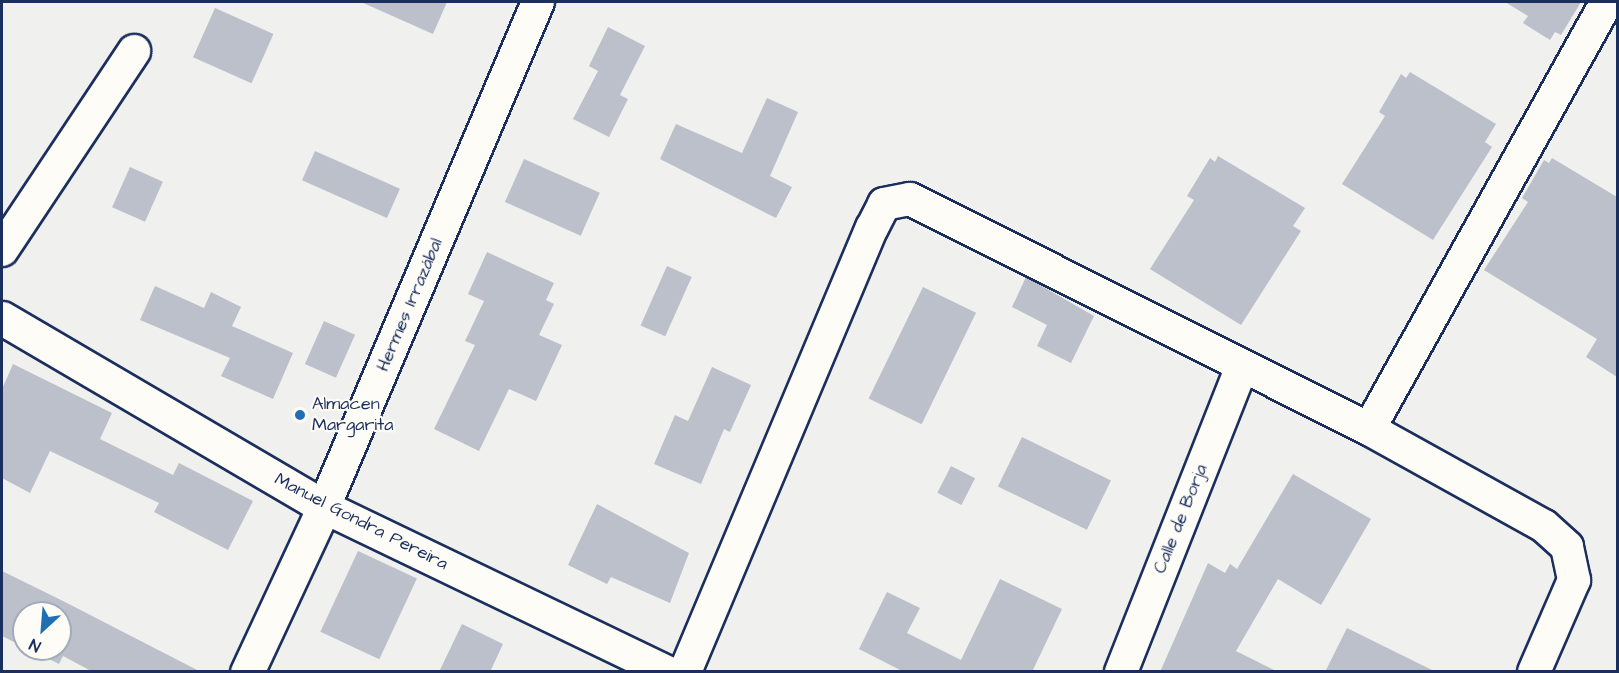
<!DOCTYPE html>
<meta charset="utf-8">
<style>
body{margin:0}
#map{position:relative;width:1619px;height:673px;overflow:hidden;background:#f0f0ee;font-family:"Architects Daughter",sans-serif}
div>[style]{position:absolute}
.building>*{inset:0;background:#bbc0ca;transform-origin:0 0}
.roads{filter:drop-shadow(2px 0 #1b2f5e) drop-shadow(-2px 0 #1b2f5e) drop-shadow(0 2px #1b2f5e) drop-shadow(0 -2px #1b2f5e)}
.minor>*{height:32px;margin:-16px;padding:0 16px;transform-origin:16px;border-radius:16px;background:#fdfcf7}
.tertiary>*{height:33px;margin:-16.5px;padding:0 16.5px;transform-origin:16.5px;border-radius:16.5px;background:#fdfcf7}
.dots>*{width:16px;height:16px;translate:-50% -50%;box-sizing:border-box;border:3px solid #fdfcf7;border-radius:50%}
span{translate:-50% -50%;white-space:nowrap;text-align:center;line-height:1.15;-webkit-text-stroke:4.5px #fdfcf7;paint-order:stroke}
.street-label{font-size:18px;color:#1b2f5e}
.poi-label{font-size:18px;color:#1b2f5e}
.left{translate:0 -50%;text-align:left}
.frame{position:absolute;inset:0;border:3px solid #1b2f5e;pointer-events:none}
.north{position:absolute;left:12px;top:601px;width:60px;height:60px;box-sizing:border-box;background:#fdfcf7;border:2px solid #a3aaba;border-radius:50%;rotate:206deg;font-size:16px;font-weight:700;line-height:24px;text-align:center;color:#1b2f5e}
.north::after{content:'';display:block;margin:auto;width:21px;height:27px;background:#1f6fb2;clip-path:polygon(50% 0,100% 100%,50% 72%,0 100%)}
</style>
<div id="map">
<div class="building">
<i style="clip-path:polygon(361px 2px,447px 2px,433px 34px)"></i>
<i style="clip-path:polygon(1505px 2px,1581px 2px,1561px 35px,1555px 32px,1550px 40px,1523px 23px,1528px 16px)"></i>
<i style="left:215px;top:8px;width:64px;height:54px;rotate:24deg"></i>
<i style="clip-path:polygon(608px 27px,645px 46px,620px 95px,628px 99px,609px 137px,573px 119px,598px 71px,589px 66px)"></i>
<i style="clip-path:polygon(1410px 72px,1496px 124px,1485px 142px,1492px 147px,1433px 240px,1342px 184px,1385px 116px,1379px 112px,1401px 74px,1406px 78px)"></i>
<i style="clip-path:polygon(767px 98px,798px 112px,770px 176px,792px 187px,776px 218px,660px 159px,676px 124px,742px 153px)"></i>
<i style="left:315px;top:151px;width:93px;height:32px;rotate:24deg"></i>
<i style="clip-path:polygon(1218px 156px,1305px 208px,1293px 226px,1301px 231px,1241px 325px,1150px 269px,1194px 200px,1187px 196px,1210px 158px,1215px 162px)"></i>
<i style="clip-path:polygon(1552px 158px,1617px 197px,1617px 377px,1586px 357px,1597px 339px,1484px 270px,1528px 202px,1522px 198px,1544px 160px,1549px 163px)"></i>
<i style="left:524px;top:159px;width:83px;height:47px;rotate:24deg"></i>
<i style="left:130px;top:167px;width:36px;height:44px;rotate:24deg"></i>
<i style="clip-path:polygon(487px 252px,554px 283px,546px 300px,554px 304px,539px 335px,562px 345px,536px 401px,509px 389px,479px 451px,434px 429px,475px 345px,465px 341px,484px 301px,468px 294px)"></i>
<i style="left:667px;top:266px;width:27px;height:65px;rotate:24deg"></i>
<i style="clip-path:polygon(1026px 277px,1094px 316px,1071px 363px,1037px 346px,1047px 325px,1012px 307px)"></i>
<i style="clip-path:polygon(155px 286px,204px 308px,211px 292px,241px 307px,232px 326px,293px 353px,273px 399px,221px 376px,230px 358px,140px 320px)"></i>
<i style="left:923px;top:287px;width:59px;height:124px;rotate:26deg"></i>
<i style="left:324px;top:321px;width:34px;height:47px;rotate:24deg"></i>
<i style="clip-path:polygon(13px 364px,112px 413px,100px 439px,173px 475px,179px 463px,253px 501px,228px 550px,154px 512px,159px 503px,50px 451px,30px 493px,2px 478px,2px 389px)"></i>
<i style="clip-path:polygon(712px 367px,751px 385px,730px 432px,724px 429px,701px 484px,654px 464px,675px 415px,688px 421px)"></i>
<i style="left:1022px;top:437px;width:99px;height:55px;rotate:26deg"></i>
<i style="left:951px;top:466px;width:27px;height:30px;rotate:27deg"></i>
<i style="clip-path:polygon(1293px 474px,1371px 519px,1321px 605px,1278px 579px,1236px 651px,1278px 672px,1160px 672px,1208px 563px,1225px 573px,1230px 564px,1237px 569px)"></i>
<i style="clip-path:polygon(597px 504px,689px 553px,670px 603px,611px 577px,607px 584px,568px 565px)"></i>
<i style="left:358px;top:551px;width:65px;height:89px;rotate:25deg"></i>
<i style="clip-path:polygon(2px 571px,63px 601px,201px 672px,93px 672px,63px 656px,59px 664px,29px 649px,60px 649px,60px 613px,24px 613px,24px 647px,2px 636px)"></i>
<i style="clip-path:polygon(1000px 579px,1062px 609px,1032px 672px,904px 672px,859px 649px,887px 592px,920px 608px,907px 633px,961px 660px)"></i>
<i style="clip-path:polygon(462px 624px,503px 644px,490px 672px,439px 672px)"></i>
<i style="clip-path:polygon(1347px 628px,1436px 672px,1325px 672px)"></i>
</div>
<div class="roads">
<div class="minor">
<i style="left:538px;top:2px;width:548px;rotate:112.97deg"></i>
<i style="left:324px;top:507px;width:381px;rotate:25.7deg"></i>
<i style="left:2px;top:250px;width:239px;rotate:-56.4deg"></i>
<i style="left:1369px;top:429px;width:489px;rotate:-60.9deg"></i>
<i style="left:685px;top:672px;width:482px;rotate:-67.2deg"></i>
<i style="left:872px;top:228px;width:27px;rotate:-63deg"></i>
<i style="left:884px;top:204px;width:26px;rotate:-11deg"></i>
<i style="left:910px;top:199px;width:513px;rotate:26.61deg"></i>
<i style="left:1369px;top:429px;width:200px;rotate:29deg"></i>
<i style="left:1544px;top:526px;width:31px;rotate:42deg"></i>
<i style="left:1567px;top:547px;width:34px;rotate:78deg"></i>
<i style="left:1574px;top:580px;width:100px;rotate:113.5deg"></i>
<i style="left:1121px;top:672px;width:329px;rotate:-68.4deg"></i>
</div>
<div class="tertiary">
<i style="left:2px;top:318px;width:373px;rotate:30.4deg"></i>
<i style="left:324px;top:507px;width:182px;rotate:115deg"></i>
</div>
</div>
<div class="dots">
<i style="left:300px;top:415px;background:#1f6fb2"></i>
</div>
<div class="street-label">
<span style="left:410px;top:305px;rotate:-67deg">Hermes Irrazábal</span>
<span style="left:1181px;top:519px;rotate:-68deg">Calle de Borja</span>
<span style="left:361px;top:522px;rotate:27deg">Manuel Gondra Pereira</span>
</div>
<div class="poi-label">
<span class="left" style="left:312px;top:415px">Almacen<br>Margarita</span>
</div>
<div class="frame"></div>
<div class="north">N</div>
</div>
